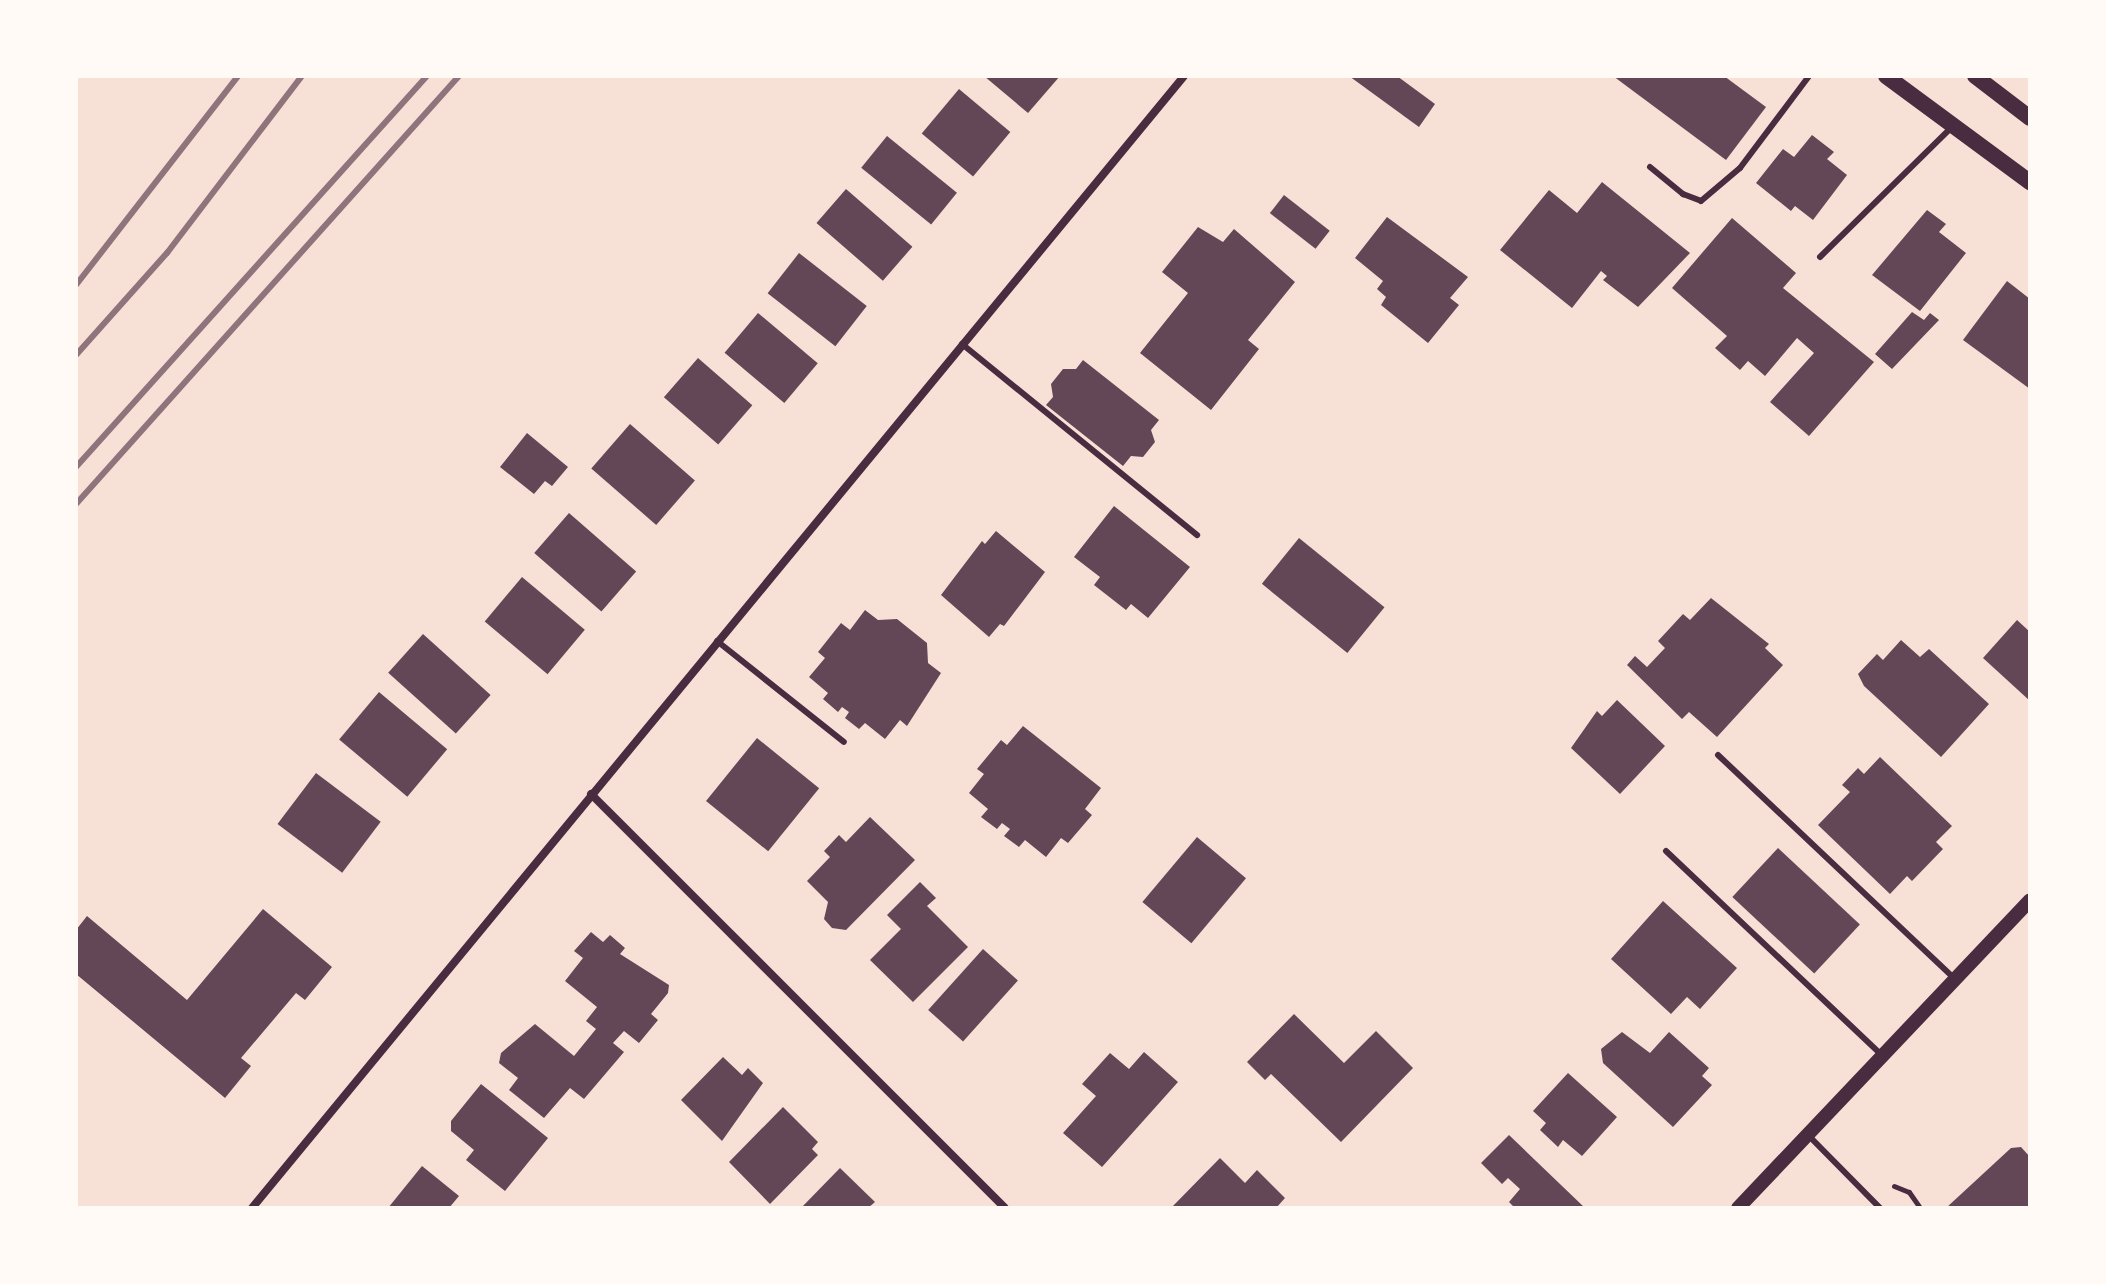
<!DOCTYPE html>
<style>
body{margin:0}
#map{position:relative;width:2106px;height:1284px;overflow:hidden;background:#f7e1d7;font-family:"Nunito Sans",sans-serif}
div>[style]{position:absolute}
.building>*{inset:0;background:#644757;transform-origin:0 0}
.path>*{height:5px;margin:-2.5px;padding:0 2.5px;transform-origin:2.5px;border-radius:2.5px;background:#4a2c40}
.service>*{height:6px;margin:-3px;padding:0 3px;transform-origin:3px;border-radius:3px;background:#4a2c40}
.minor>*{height:8px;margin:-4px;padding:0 4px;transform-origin:4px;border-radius:4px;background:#4a2c40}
.tertiary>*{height:14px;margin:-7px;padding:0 7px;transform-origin:7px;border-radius:7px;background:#4a2c40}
.secondary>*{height:16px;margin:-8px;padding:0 8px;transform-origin:8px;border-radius:8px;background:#4a2c40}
.rail>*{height:6px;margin:-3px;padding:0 3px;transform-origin:3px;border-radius:3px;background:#8f747c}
span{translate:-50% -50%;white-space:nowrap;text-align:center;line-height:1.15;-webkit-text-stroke:6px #fffaf5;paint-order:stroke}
.frame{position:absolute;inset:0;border:78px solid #fffaf5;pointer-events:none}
</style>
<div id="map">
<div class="building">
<i style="clip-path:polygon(984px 76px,1060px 76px,1028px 113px)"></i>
<i style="clip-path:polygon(1349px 76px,1397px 76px,1435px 104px,1419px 127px)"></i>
<i style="clip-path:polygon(1613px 76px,1724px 76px,1766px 107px,1726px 160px)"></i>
<i style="left:959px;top:89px;width:67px;height:58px;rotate:40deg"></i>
<i style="clip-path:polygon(1812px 135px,1834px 152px,1827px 159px,1847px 175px,1813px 220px,1795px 206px,1791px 211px,1756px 183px,1783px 149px,1794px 157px)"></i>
<i style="left:887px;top:136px;width:90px;height:41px;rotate:39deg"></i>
<i style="clip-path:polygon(1602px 182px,1690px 253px,1638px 307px,1603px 280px,1607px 276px,1601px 271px,1572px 308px,1500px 250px,1549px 190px,1577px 213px)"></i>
<i style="left:846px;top:189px;width:88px;height:45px;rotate:41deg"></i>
<i style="left:1284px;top:195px;width:58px;height:23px;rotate:38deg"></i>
<i style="clip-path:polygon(1927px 210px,1946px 224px,1939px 232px,1966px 253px,1920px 311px,1872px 275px)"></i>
<i style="clip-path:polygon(1387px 217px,1468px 277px,1450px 298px,1459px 305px,1428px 343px,1381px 305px,1386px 297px,1377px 289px,1383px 281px,1355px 258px)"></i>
<i style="clip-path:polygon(1732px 218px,1796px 273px,1783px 288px,1874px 362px,1809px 436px,1770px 402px,1814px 353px,1797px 338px,1765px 376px,1748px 361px,1740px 370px,1715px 348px,1727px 336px,1672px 288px)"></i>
<i style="clip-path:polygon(1198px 227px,1223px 242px,1234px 229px,1295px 282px,1248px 340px,1259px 349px,1211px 410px,1140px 353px,1188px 293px,1162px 272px)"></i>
<i style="left:799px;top:253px;width:86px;height:51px;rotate:38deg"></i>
<i style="clip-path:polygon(2007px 281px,2030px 299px,2030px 389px,1963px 340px)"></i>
<i style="clip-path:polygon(1912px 312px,1924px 320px,1930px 313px,1939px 320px,1892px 369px,1875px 354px)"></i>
<i style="left:758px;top:313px;width:78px;height:52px;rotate:40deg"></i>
<i style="left:698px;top:358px;width:72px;height:52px;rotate:41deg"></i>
<i style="clip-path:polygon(1083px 360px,1159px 420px,1151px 430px,1155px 442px,1143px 457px,1131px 456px,1123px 466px,1046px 405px,1053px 397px,1051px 384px,1063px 369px,1076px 369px)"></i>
<i style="left:630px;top:424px;width:86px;height:59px;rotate:41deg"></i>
<i style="clip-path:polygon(527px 433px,568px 467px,552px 486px,545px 481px,534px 494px,500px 467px)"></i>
<i style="clip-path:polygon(1114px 506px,1190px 567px,1148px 618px,1131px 604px,1126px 610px,1094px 585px,1100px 577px,1074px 557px)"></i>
<i style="left:569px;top:513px;width:89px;height:53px;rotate:41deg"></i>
<i style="clip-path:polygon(996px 531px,1045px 572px,1004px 626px,1000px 624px,989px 637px,941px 595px,982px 541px,985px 544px)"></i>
<i style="left:1299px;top:538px;width:110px;height:59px;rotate:39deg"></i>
<i style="left:522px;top:577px;width:82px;height:58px;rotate:40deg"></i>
<i style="clip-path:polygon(1711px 598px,1769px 644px,1765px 648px,1783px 665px,1717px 737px,1689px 712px,1682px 719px,1627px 665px,1635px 656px,1647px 667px,1665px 648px,1658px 641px,1683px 614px,1690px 620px)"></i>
<i style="clip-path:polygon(865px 610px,878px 620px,897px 619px,927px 643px,928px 663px,941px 673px,907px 726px,900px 720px,885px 739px,865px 723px,859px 729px,845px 718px,849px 712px,842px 707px,838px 712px,823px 699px,828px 693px,809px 677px,825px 658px,818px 652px,841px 623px,850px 630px)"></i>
<i style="clip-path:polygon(2017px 620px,2030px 632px,2030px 701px,1983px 658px)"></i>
<i style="left:423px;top:634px;width:91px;height:52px;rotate:42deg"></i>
<i style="clip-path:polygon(1901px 640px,1920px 657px,1929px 649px,1989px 704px,1941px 757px,1864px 686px,1858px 674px,1877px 654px,1883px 660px)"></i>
<i style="left:379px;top:692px;width:89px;height:62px;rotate:40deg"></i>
<i style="clip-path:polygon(1617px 700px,1665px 746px,1620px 794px,1571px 748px,1597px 711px,1602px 716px)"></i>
<i style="clip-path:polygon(1023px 726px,1101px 788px,1085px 809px,1092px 815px,1068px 843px,1061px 838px,1046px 857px,1025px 840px,1019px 847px,1004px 836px,1010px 829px,1002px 823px,997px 829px,981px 817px,988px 809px,969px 793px,984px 774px,977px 769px,1001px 740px,1007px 745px)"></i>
<i style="left:757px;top:738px;width:80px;height:81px;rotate:39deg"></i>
<i style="clip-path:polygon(1880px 757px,1952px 826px,1936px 842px,1943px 849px,1912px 881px,1907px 876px,1890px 894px,1818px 825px,1850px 792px,1842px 785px,1858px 768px,1864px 774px)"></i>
<i style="left:316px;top:773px;width:81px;height:64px;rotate:37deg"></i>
<i style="clip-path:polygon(870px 817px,915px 860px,846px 930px,832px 928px,824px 919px,828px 902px,807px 881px,830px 857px,824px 851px,839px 835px,846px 842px)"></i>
<i style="left:1197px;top:837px;width:64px;height:85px;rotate:40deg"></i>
<i style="left:1778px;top:848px;width:112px;height:67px;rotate:43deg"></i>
<i style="clip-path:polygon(920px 882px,936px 898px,927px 906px,968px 947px,913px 1002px,870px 960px,901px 929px,887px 915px)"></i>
<i style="clip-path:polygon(1663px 901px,1737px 968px,1700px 1009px,1687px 997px,1671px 1014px,1611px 959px)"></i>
<i style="clip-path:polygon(263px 909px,332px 967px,305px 1000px,296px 993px,241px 1058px,251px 1066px,225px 1098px,76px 974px,76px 930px,87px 916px,187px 1000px)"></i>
<i style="clip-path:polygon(591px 932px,603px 942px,610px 935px,625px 948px,620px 954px,669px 985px,668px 993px,651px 1014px,658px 1020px,639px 1043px,624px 1031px,613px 1043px,624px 1052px,584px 1099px,570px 1088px,544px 1118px,509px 1090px,518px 1078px,499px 1063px,501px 1053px,535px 1024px,574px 1056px,596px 1029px,586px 1021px,597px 1007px,565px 981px,583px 958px,574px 951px)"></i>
<i style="left:983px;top:949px;width:47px;height:82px;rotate:42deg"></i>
<i style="clip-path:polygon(1294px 1014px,1344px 1063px,1376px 1031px,1413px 1068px,1341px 1142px,1271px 1074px,1265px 1080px,1247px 1062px)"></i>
<i style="clip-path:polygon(1622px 1032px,1650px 1053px,1669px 1032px,1709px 1068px,1702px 1076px,1712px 1085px,1673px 1127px,1603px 1063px,1601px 1049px)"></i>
<i style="clip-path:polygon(1144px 1052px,1178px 1082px,1102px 1167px,1063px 1133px,1096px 1096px,1082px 1084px,1110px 1053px,1129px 1069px)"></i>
<i style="clip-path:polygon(723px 1057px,742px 1075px,748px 1068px,763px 1083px,722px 1141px,681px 1100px)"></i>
<i style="clip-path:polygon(1568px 1073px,1617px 1117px,1582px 1156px,1563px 1140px,1558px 1147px,1540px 1130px,1546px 1123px,1533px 1111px)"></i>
<i style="clip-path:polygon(481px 1084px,548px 1138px,505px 1191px,466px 1160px,474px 1150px,451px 1131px,451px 1121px)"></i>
<i style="clip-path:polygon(783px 1107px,818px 1142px,812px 1149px,818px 1155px,770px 1204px,729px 1162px)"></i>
<i style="clip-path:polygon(1509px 1135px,1585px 1208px,1515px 1208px,1509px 1202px,1520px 1189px,1508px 1178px,1502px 1184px,1481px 1163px)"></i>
<i style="clip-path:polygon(2021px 1147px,2030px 1157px,2030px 1208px,1946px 1208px,2011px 1148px)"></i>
<i style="clip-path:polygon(1220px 1158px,1245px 1183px,1257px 1170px,1285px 1198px,1276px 1208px,1171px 1208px)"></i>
<i style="clip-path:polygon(422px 1166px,459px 1196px,449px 1208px,388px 1208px)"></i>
<i style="clip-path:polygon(840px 1168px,875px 1202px,868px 1208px,801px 1208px)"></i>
</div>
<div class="path">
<i style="left:1894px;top:1186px;width:16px;rotate:22deg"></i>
<i style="left:1909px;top:1192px;width:19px;rotate:55deg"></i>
</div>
<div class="service">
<i style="left:1650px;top:167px;width:43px;rotate:39.3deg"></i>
<i style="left:1683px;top:194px;width:19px;rotate:21deg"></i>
<i style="left:1701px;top:201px;width:51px;rotate:-40.2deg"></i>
<i style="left:1740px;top:168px;width:115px;rotate:-53.1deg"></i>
<i style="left:1820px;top:257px;width:184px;rotate:-44.6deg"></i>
<i style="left:962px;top:344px;width:303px;rotate:39.1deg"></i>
<i style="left:717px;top:641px;width:162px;rotate:38.5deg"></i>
<i style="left:1718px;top:755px;width:323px;rotate:43.4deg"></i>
<i style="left:1666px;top:851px;width:297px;rotate:43.4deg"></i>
<i style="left:1809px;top:1136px;width:101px;rotate:45.4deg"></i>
</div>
<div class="minor">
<i style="left:591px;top:794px;width:585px;rotate:45deg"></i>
<i style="left:252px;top:1208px;width:1466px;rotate:-50.53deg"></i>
</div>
<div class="tertiary">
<i style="left:1738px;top:1208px;width:424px;rotate:-46.5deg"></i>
</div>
<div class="secondary">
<i style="left:1886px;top:76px;width:179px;rotate:36.4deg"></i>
<i style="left:1975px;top:76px;width:69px;rotate:37.4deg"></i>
</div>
<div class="rail">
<i style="left:76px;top:285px;width:264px;rotate:-52.2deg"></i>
<i style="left:76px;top:355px;width:137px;rotate:-48.3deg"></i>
<i style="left:167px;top:253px;width:223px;rotate:-52.7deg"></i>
<i style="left:76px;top:467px;width:525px;rotate:-48.09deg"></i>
<i style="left:76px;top:504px;width:574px;rotate:-48.18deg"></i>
</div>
<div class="frame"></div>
</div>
